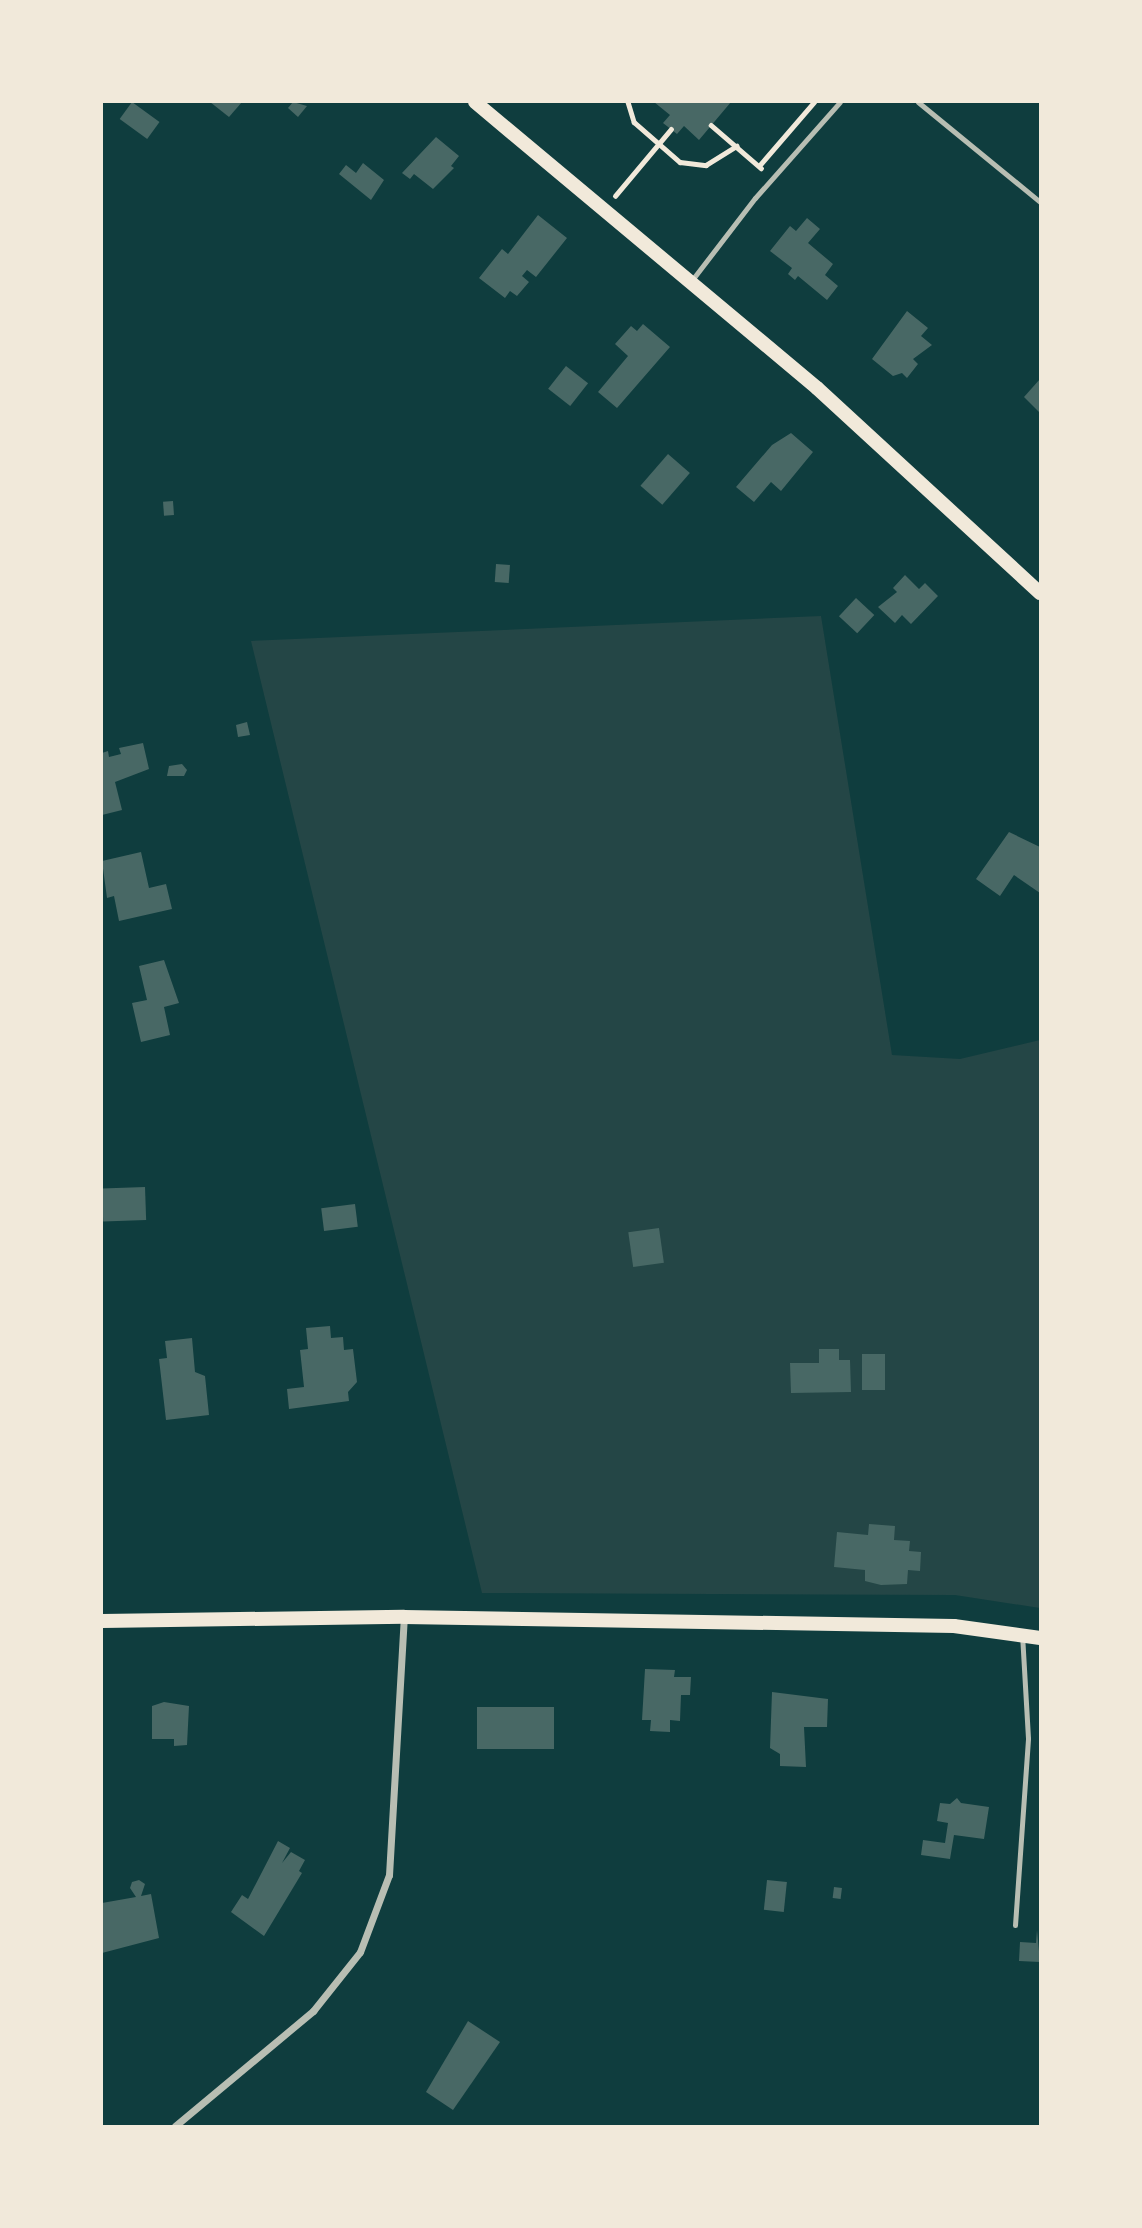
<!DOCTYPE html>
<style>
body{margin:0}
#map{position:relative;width:1142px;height:2228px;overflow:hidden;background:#0f3d3e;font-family:Manrope,sans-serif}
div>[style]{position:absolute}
.green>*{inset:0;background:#244646}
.building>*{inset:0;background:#486865;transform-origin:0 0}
.path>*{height:4.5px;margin:-2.25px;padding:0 2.25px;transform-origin:2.25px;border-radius:2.25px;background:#f1e9da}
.service>*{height:5px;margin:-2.5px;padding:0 2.5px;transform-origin:2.5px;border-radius:2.5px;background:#b8beb3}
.minor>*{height:7px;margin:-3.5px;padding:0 3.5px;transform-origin:3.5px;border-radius:3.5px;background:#b8beb3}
.secondary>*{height:14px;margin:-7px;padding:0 7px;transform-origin:7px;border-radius:7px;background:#f1e9da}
span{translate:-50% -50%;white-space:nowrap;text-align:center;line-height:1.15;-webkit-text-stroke:5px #f1e9da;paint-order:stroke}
.frame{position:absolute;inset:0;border:103px solid #f1e9da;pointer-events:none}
</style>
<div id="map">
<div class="green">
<i style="clip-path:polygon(821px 616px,892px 1055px,960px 1059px,1040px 1040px,1040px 1608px,955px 1595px,482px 1593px,251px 641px)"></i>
</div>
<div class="building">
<i style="left:132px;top:102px;width:34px;height:21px;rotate:36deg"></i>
<i style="clip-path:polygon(210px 102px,242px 102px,229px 117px)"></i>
<i style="clip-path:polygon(293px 102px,307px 106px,298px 117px,288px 108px)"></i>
<i style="clip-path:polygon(654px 102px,731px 102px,699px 140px,684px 126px,677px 134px,663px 123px,670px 115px)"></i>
<i style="clip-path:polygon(436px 137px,459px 156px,451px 166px,454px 168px,433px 189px,414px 174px,410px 179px,402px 173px)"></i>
<i style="clip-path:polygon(363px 163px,384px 180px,371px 200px,339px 174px,346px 165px,356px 173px)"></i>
<i style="clip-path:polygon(538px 215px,567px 238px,536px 277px,527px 270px,522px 276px,529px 282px,517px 296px,510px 291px,505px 298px,479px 278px,502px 249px,508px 254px)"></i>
<i style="clip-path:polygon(807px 218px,820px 229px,808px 243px,833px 264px,825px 275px,838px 286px,827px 300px,798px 276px,795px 280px,788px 274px,792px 268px,770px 251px,790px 226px,796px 231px)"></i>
<i style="clip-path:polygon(907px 311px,928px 328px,921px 336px,932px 345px,913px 359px,918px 364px,907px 378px,902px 373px,893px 376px,872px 359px)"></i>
<i style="clip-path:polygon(643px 324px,670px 347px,617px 408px,598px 392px,628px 356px,615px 344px,631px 326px,637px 331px)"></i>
<i style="left:566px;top:366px;width:28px;height:29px;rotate:38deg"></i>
<i style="clip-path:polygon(1040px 379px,1040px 413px,1024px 397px)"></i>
<i style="clip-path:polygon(791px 433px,813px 452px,781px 491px,771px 482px,754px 502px,736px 487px,772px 445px)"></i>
<i style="left:668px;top:454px;width:29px;height:42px;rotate:41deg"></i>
<i style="left:173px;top:501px;width:14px;height:10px;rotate:86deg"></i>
<i style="left:496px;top:564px;width:14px;height:18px;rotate:4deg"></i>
<i style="clip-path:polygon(905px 575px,919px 589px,925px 583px,938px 596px,911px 624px,902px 615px,895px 623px,878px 607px,897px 592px,893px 588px)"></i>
<i style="left:856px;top:598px;width:25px;height:25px;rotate:43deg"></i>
<i style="clip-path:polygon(247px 722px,250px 735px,238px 737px,236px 725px)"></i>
<i style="clip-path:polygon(143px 743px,149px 769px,115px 782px,122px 810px,102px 815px,102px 753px,108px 751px,109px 757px,121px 754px,119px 748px)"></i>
<i style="clip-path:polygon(182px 764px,187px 770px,184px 776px,167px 776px,169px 766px)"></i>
<i style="clip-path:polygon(1009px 832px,1040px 847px,1040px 893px,1014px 875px,1000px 896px,976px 879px)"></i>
<i style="clip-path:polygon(141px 852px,149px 888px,166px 884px,172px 909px,119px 921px,114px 896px,107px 898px,102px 861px)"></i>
<i style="clip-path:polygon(164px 960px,179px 1003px,164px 1007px,170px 1035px,141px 1042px,132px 1003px,147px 1000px,139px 966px)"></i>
<i style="left:145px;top:1187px;width:33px;height:43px;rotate:88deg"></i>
<i style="left:355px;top:1204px;width:23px;height:34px;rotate:83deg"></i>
<i style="left:659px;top:1228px;width:35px;height:31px;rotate:82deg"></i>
<i style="clip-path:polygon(330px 1326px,331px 1338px,343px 1337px,344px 1350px,353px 1349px,357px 1382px,348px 1392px,349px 1401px,289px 1409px,287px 1389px,304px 1387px,300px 1350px,308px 1349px,306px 1328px)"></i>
<i style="clip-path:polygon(192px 1338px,195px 1372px,205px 1376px,209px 1415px,166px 1420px,159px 1359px,167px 1358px,165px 1341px)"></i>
<i style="clip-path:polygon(819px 1349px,839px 1349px,839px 1360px,850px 1360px,851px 1392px,791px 1393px,790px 1363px,819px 1363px)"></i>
<i style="left:862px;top:1354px;width:23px;height:36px"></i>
<i style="clip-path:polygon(869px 1524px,895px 1526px,894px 1540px,910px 1541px,909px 1551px,921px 1552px,920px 1571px,908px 1570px,907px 1584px,881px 1585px,865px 1581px,865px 1570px,834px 1567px,837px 1532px,868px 1535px)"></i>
<i style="clip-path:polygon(645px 1669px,675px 1670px,674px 1677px,691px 1677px,690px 1695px,681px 1695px,680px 1721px,670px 1720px,670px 1732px,650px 1731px,651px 1720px,642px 1720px)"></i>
<i style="clip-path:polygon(772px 1692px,828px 1699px,827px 1727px,804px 1727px,806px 1767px,780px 1766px,780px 1754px,770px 1748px)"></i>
<i style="clip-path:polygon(164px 1702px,189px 1706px,187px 1745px,174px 1746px,174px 1739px,152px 1739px,152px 1706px)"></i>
<i style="left:477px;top:1707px;width:77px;height:42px"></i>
<i style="clip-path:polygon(957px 1798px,961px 1803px,989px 1807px,984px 1839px,954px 1835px,950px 1859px,921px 1855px,923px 1840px,945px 1843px,948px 1823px,937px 1821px,940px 1803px,950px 1804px)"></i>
<i style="clip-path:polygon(278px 1841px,290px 1848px,282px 1863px,291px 1852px,305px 1860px,299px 1871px,302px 1873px,264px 1936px,231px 1912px,242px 1895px,248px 1899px)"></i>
<i style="clip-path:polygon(139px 1880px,145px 1884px,141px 1896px,151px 1894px,159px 1938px,102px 1953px,102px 1903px,136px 1897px,130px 1888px,132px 1882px)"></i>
<i style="left:767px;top:1880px;width:20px;height:30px;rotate:6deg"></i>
<i style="left:834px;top:1887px;width:8px;height:11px;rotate:7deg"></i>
<i style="clip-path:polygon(1037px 1930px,1040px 1962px,1019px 1961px,1020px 1942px,1036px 1943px)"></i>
<i style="clip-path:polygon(468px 2021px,500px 2042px,453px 2110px,426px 2092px)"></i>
</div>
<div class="path">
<i style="left:628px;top:102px;width:21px;rotate:73deg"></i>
<i style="left:634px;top:122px;width:61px;rotate:41deg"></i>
<i style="left:680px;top:162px;width:26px;rotate:7deg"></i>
<i style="left:706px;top:165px;width:36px;rotate:-32deg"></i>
<i style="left:711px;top:125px;width:66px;rotate:40.7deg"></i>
<i style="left:759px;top:166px;width:84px;rotate:-49.3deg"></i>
<i style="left:615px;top:196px;width:87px;rotate:-50.1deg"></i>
</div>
<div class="service">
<i style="left:918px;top:102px;width:158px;rotate:39.3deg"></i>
<i style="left:692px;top:280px;width:103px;rotate:-52.5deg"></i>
<i style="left:755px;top:198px;width:128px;rotate:-48.5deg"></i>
<i style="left:1015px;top:1925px;width:187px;rotate:-86deg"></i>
<i style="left:1028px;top:1738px;width:103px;rotate:-93.3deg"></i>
</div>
<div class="minor">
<i style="left:175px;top:2126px;width:180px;rotate:-39.8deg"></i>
<i style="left:313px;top:2011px;width:75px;rotate:-51.5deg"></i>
<i style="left:360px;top:1952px;width:82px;rotate:-69.4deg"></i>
<i style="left:389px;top:1875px;width:258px;rotate:-86.7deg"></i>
</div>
<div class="secondary">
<i style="left:475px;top:102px;width:446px;rotate:39.9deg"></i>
<i style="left:817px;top:388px;width:303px;rotate:42.6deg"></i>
<i style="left:102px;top:1621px;width:302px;rotate:-0.8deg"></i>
<i style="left:404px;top:1617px;width:550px;rotate:0.94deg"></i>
<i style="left:954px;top:1626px;width:87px;rotate:7.9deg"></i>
</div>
<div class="frame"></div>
</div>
